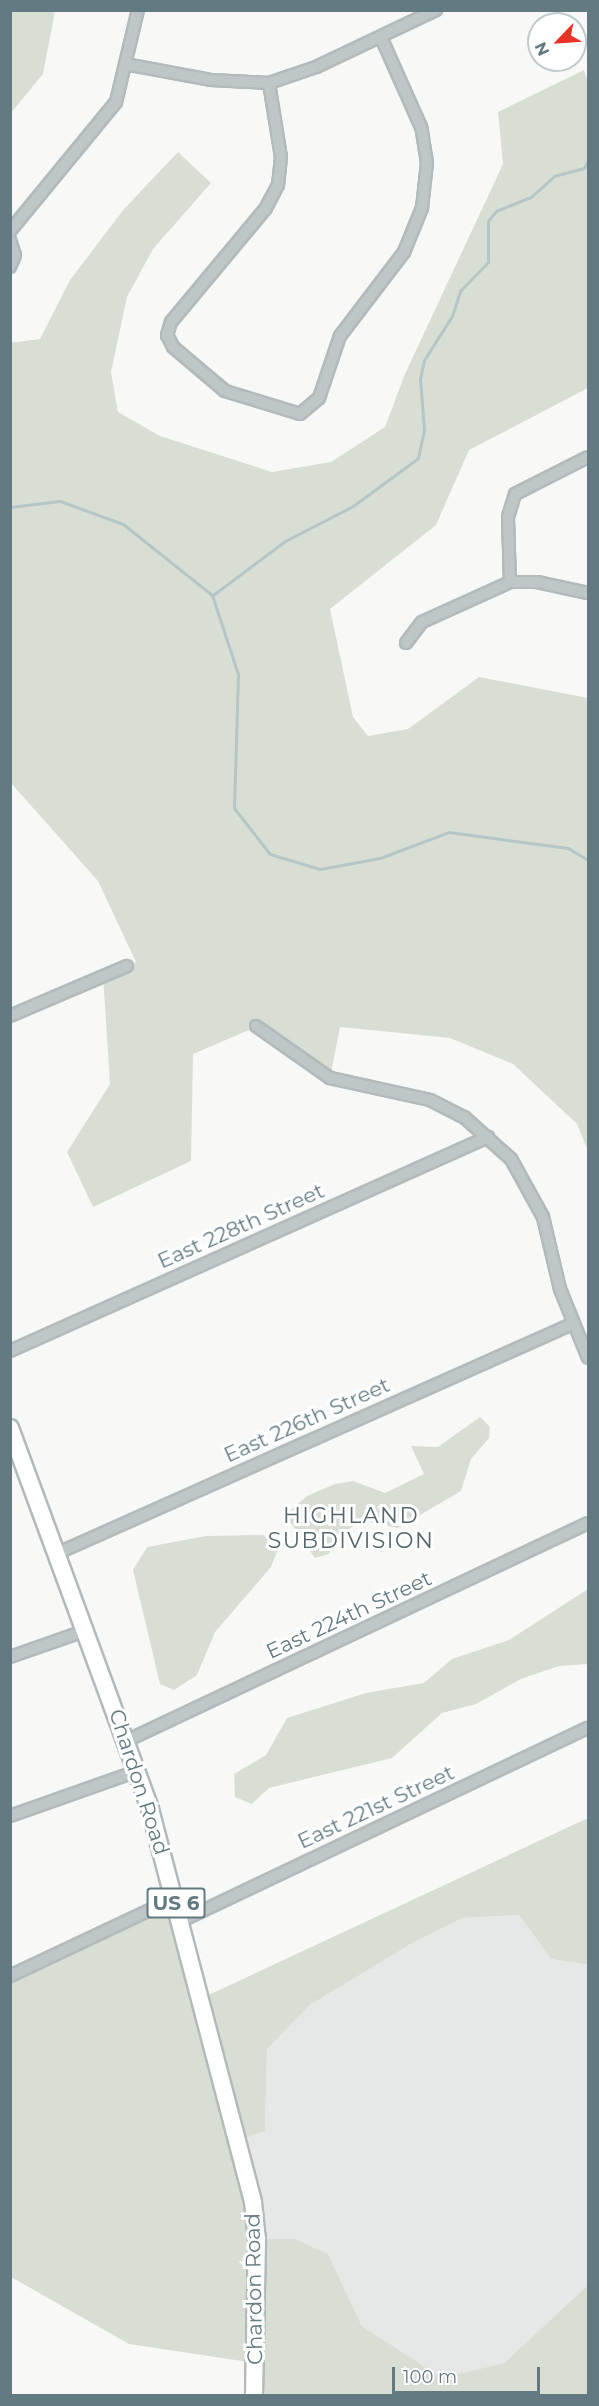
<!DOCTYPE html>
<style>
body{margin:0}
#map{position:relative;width:599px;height:2406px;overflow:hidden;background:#f8f8f6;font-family:Montserrat,sans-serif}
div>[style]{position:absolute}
.built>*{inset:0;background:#e6e8e7}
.green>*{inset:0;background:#d9ded5}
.stream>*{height:3px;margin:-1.5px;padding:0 1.5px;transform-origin:1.5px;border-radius:1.5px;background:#b5c6c7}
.roads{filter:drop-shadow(2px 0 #b3babc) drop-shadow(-2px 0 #b3babc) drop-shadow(0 2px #b3babc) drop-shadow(0 -2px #b3babc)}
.minor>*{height:10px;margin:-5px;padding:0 5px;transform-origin:5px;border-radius:5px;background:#bfc6c8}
.primary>*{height:16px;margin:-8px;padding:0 8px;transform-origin:8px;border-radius:8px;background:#fff}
span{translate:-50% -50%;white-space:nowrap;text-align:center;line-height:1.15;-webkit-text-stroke:6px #fff;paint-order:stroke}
.shield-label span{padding:2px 4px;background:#fff;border:2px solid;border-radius:4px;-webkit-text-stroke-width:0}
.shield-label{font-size:20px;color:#637a82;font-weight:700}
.street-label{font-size:21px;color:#637a82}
.neighbourhood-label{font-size:22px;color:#55666c;letter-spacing:1.5px}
.frame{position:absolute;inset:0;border:12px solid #637a82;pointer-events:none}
.north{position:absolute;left:527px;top:12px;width:60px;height:60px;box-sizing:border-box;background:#fff;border:2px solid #c1cacd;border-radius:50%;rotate:245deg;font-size:16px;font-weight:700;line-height:24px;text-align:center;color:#637a82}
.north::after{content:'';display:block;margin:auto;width:21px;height:27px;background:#e83226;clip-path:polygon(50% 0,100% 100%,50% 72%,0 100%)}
.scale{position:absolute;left:392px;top:2367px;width:148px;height:27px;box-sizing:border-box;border:3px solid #637a82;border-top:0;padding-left:8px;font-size:18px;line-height:21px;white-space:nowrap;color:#637a82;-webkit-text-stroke:4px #fff;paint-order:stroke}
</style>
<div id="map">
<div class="built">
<i style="clip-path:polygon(519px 1915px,551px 1959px,588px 1965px,588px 2285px,504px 2363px,442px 2379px,362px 2326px,328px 2254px,257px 2239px,234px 2141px,265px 2131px,267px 2049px,310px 2005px,414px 1942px,463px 1918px)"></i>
</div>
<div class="green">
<i style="clip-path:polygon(11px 10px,55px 11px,43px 74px,11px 113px)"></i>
<i style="clip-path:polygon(584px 70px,588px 81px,588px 388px,469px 450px,436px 525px,330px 609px,353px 717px,368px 736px,408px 729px,479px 677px,588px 698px,588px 1151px,577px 1124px,513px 1064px,450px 1038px,340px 1027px,330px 1078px,256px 1027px,193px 1054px,191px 1161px,93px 1207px,67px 1152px,110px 1084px,103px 976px,136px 962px,98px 881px,11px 783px,10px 343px,40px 339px,70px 280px,124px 209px,178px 152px,211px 183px,153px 249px,127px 297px,111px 372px,118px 412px,160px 436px,272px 472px,331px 462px,385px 427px,405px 374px,503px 164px,498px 112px)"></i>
<i style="clip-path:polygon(480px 1417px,490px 1427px,489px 1438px,471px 1459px,461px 1491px,398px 1528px,361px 1520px,334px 1541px,329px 1554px,315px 1558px,285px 1515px,307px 1496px,335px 1484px,353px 1481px,385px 1493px,424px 1474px,411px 1446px,438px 1447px)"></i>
<i style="clip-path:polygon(263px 1535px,278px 1549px,271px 1567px,215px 1632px,197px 1675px,174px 1690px,160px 1684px,133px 1570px,147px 1547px,206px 1536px)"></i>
<i style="clip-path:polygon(588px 1589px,588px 1664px,559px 1666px,521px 1679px,476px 1704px,442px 1713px,392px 1758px,269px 1788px,252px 1804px,235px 1797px,234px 1774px,266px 1755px,287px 1718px,366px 1693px,424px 1683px,452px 1659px,509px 1640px)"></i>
<i style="clip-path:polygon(588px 1818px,588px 1965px,551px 1959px,519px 1915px,463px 1918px,414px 1942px,310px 2005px,267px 2049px,265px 2131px,235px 2141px,257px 2239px,295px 2239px,328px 2254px,362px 2326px,442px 2378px,504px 2363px,588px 2285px,588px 2395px,254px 2395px,255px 2363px,129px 2344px,11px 2277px,10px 1976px,175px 1898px,200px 1999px)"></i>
</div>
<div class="stream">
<i style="left:10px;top:507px;width:50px;rotate:-6.8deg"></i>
<i style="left:60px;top:501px;width:67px;rotate:20.1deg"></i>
<i style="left:123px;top:524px;width:114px;rotate:38.6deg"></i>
<i style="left:212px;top:595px;width:83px;rotate:71.8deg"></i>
<i style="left:238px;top:674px;width:134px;rotate:91.7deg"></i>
<i style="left:234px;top:808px;width:58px;rotate:52deg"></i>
<i style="left:270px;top:854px;width:52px;rotate:16.7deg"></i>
<i style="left:320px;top:869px;width:61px;rotate:-10.4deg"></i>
<i style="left:380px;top:858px;width:74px;rotate:-20.6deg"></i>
<i style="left:449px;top:832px;width:120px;rotate:7.7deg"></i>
<i style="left:568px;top:848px;width:23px;rotate:31deg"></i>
<i style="left:213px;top:595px;width:90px;rotate:-36.9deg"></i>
<i style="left:285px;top:541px;width:76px;rotate:-27.2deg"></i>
<i style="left:353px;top:506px;width:81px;rotate:-36.4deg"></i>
<i style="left:418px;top:458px;width:30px;rotate:-78deg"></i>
<i style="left:424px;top:429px;width:50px;rotate:-94.6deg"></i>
<i style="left:420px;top:379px;width:19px;rotate:-78deg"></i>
<i style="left:424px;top:360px;width:52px;rotate:-57.5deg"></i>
<i style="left:452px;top:316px;width:26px;rotate:-72deg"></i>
<i style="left:460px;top:291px;width:40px;rotate:-46deg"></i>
<i style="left:488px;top:262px;width:41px;rotate:-90deg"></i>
<i style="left:488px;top:221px;width:13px;rotate:-51deg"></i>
<i style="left:496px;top:211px;width:38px;rotate:-22deg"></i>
<i style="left:531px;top:197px;width:31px;rotate:-42deg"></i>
<i style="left:554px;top:176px;width:31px;rotate:-15deg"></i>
<i style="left:584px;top:168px;width:9px;rotate:-63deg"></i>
</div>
<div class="roads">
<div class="minor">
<i style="left:125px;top:64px;width:87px;rotate:10.5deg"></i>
<i style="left:211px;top:80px;width:58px;rotate:3deg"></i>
<i style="left:269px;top:83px;width:50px;rotate:-18.8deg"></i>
<i style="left:316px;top:67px;width:133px;rotate:-25.4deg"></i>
<i style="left:269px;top:83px;width:75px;rotate:80.8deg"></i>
<i style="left:281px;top:157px;width:28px;rotate:96deg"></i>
<i style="left:278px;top:185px;width:26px;rotate:118deg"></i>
<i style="left:266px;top:208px;width:148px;rotate:129.8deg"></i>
<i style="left:171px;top:322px;width:14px;rotate:107deg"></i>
<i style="left:167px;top:335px;width:13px;rotate:63deg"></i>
<i style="left:173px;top:347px;width:68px;rotate:40.2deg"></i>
<i style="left:225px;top:391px;width:78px;rotate:17deg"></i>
<i style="left:300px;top:414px;width:25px;rotate:-40deg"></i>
<i style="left:319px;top:398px;width:65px;rotate:-71.3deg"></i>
<i style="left:340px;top:336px;width:106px;rotate:-52.7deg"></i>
<i style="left:404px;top:252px;width:48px;rotate:-67.8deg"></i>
<i style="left:422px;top:208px;width:45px;rotate:-83.7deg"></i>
<i style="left:427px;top:163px;width:36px;rotate:-99deg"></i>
<i style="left:421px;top:127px;width:98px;rotate:-114deg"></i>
<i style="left:10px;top:231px;width:167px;rotate:-50.6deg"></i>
<i style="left:116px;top:102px;width:95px;rotate:-76.6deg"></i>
<i style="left:10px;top:240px;width:16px;rotate:72deg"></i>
<i style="left:15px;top:255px;width:13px;rotate:113deg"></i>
<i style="left:510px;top:582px;width:65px;rotate:-91.8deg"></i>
<i style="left:508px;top:517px;width:24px;rotate:-73deg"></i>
<i style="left:515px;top:494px;width:82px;rotate:-26.9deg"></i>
<i style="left:406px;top:643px;width:26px;rotate:-53deg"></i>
<i style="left:422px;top:622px;width:97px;rotate:-24.4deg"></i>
<i style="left:510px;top:582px;width:27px"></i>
<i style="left:537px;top:582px;width:52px;rotate:12.2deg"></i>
<i style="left:10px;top:1016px;width:127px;rotate:-23.1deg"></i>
<i style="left:256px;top:1026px;width:90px;rotate:35.1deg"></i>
<i style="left:330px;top:1078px;width:102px;rotate:12.4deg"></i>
<i style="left:430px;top:1100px;width:38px;rotate:27deg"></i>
<i style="left:464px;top:1117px;width:63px;rotate:41.8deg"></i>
<i style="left:511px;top:1159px;width:66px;rotate:61.1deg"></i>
<i style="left:543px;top:1217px;width:74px;rotate:76.7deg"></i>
<i style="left:560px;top:1289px;width:74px;rotate:67.9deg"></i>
<i style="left:10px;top:1351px;width:524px;rotate:-24.12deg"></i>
<i style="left:58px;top:1553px;width:563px;rotate:-24.01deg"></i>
<i style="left:10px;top:1657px;width:82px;rotate:-19.3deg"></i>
<i style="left:126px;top:1741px;width:511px;rotate:-25.26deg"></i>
<i style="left:10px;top:1816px;width:135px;rotate:-19.5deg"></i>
<i style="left:181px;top:1921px;width:450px;rotate:-25.4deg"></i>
<i style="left:10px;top:1976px;width:183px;rotate:-25.3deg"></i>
</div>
<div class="primary">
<i style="left:10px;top:1428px;width:406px;rotate:69.8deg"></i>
<i style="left:150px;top:1809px;width:406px;rotate:75.3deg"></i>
<i style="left:253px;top:2202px;width:37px;rotate:84deg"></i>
<i style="left:257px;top:2239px;width:157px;rotate:91.1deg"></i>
</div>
</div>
<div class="shield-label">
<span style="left:176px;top:1903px">US 6</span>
</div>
<div class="street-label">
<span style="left:241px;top:1226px;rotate:-24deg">East 228th Street</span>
<span style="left:307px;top:1420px;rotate:-24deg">East 226th Street</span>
<span style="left:349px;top:1615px;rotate:-25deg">East 224th Street</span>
<span style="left:139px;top:1782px;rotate:72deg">Chardon Road</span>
<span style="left:376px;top:1807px;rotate:-25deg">East 221st Street</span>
<span style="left:254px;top:2289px;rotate:-91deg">Chardon Road</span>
</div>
<div class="neighbourhood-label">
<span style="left:351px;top:1528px">HIGHLAND<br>SUBDIVISION</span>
</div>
<div class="frame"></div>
<div class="north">N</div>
<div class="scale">100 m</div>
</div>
